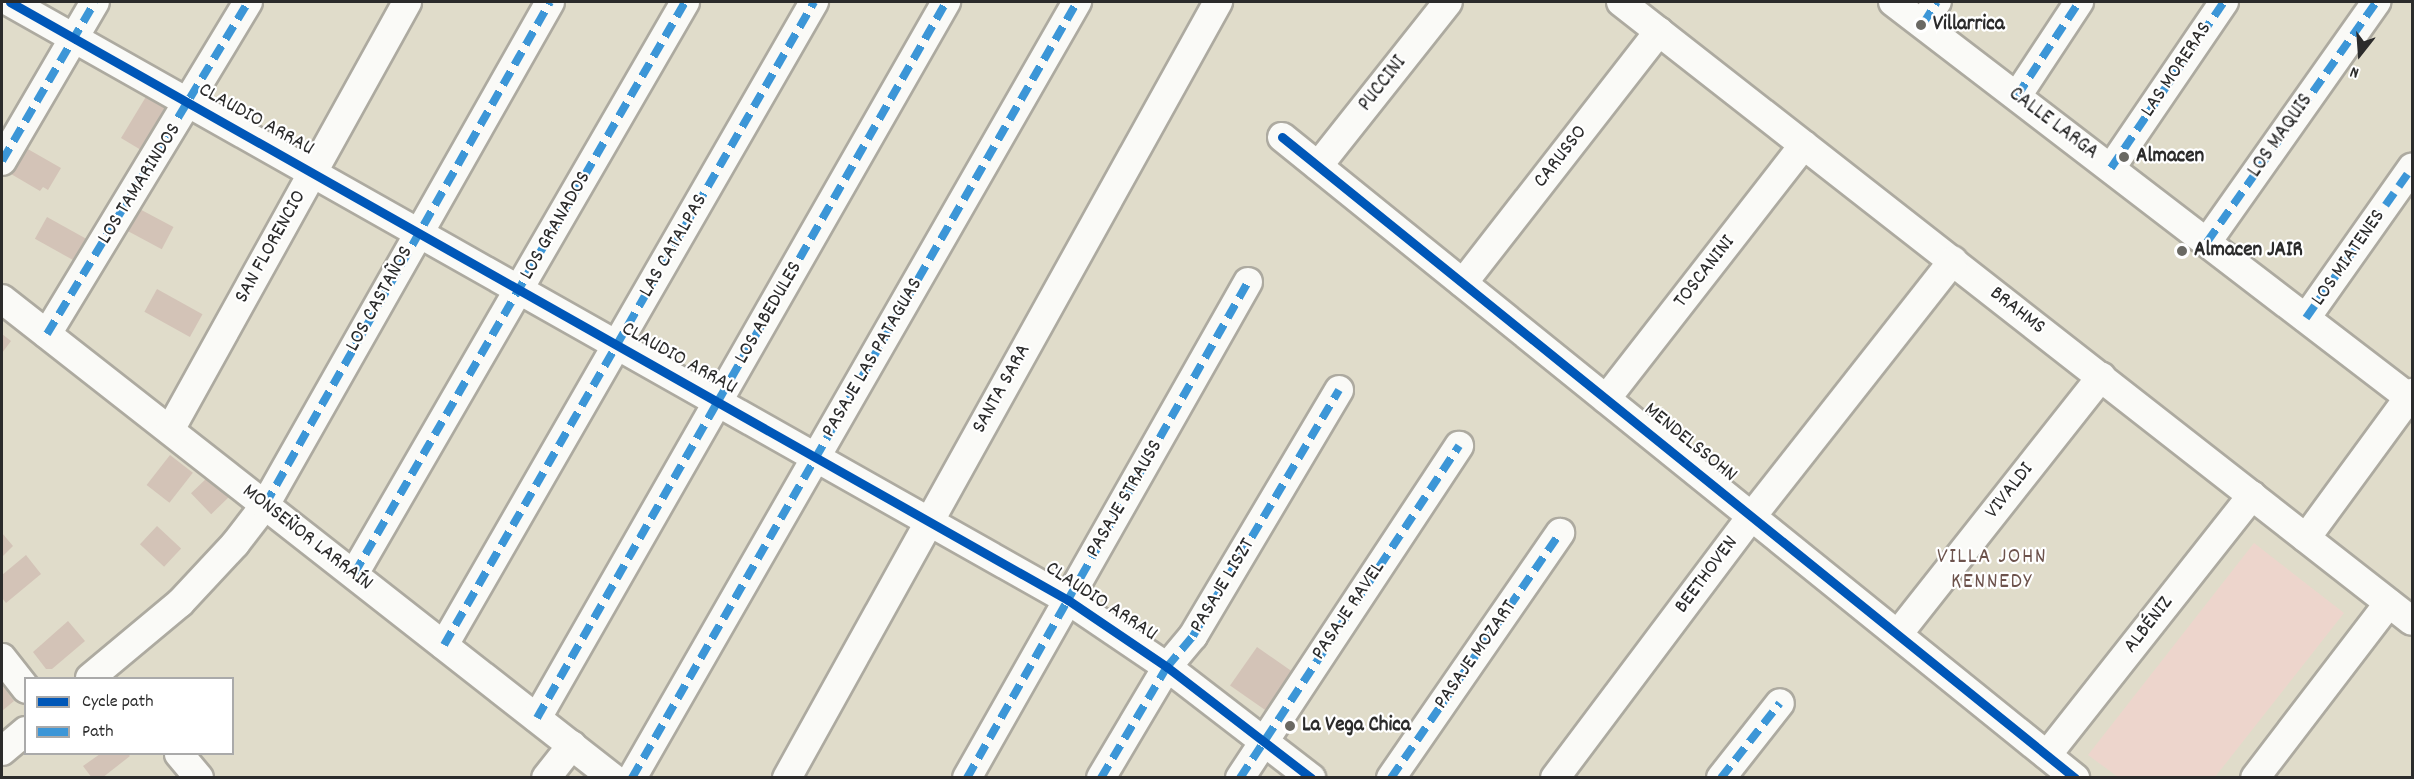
<!DOCTYPE html>
<meta charset="utf-8">
<style>
body{margin:0}
#map{position:relative;width:2414px;height:779px;overflow:hidden;background:#e0dcca;font-family:Dekko,sans-serif}
div>[style]{position:absolute}
.built>*{inset:0;background:#edd5cc}
.building>*{inset:0;background:#d3c3b7;transform-origin:0 0}
.roads{filter:drop-shadow(2px 0 #adaaa0) drop-shadow(-2px 0 #adaaa0) drop-shadow(0 2px #adaaa0) drop-shadow(0 -2px #adaaa0)}
.minor>*{height:28px;margin:-14px;padding:0 14px;transform-origin:14px;border-radius:14px;background:#fafaf7}
.quiet>*{height:8px;margin-top:-4px;transform-origin:0;background:repeating-linear-gradient(90deg,#3c96d7 0 15px,transparent 0 23px)}
.cycleway>*{height:9px;margin:-4.5px;padding:0 4.5px;transform-origin:4.5px;border-radius:4.5px;background:#0057b8}
.dots>*{width:16px;height:16px;translate:-50% -50%;box-sizing:border-box;border:3px solid #fff;border-radius:50%}
span{translate:-50% -50%;white-space:nowrap;text-align:center;line-height:1.15;-webkit-text-stroke:4.5px #fff;paint-order:stroke}
.poi-label{font-size:21px;color:#2b2b2b;font-weight:700}
.left{translate:0 -50%;text-align:left}
.street-label{font-size:21px;color:#2b2b2b}
.neighbourhood-label{font-size:22px;color:#6d534c;letter-spacing:1.5px}
.frame{position:absolute;inset:0;border:3px solid #2b2b2b;pointer-events:none}
.legend{position:absolute;left:24px;top:677px;width:210px;height:78px;box-sizing:border-box;background:#fff;border:2px solid #aaa;margin:0;padding:8px 10px;list-style:none;font-size:18px;color:#2b2b2b}
.legend li{display:flex;align-items:center;gap:12px;height:30px}
.legend b{width:30px;border:2px solid #aaa}
.north{position:absolute;left:2330px;top:24px;width:60px;height:60px;-webkit-text-stroke:4px #fff;paint-order:stroke;rotate:197deg;font-size:16px;font-weight:700;line-height:24px;text-align:center;color:#2b2b2b}
.north::after{content:'';display:block;margin:auto;width:21px;height:27px;background:#2b2b2b;clip-path:polygon(50% 0,100% 100%,50% 72%,0 100%)}
</style>
<div id="map">
<div class="built">
<i style="clip-path:polygon(2254px 543px,2344px 613px,2215px 777px,2118px 777px,2088px 755px)"></i>
</div>
<div class="building">
<i style="clip-path:polygon(147px 95px,165px 105px,169px 114px,146px 153px,121px 138px)"></i>
<i style="clip-path:polygon(26px 148px,61px 168px,48px 190px,43px 187px,40px 191px,11px 174px)"></i>
<i style="left:132px;top:205px;width:47px;height:25px;rotate:28deg"></i>
<i style="left:47px;top:217px;width:54px;height:25px;rotate:29deg"></i>
<i style="left:157px;top:289px;width:52px;height:26px;rotate:29deg"></i>
<i style="clip-path:polygon(2px 334px,11px 341px,2px 353px)"></i>
<i style="left:170px;top:455px;width:29px;height:38px;rotate:38deg"></i>
<i style="left:209px;top:476px;width:29px;height:25px;rotate:46deg"></i>
<i style="left:157px;top:526px;width:33px;height:25px;rotate:43deg"></i>
<i style="clip-path:polygon(2px 533px,13px 546px,2px 557px)"></i>
<i style="clip-path:polygon(26px 555px,41px 574px,6px 603px,2px 598px,2px 575px)"></i>
<i style="clip-path:polygon(68px 621px,85px 641px,52px 669px,46px 669px,33px 652px)"></i>
<i style="left:1257px;top:647px;width:49px;height:47px;rotate:35deg"></i>
<i style="clip-path:polygon(2px 685px,14px 701px,2px 711px)"></i>
<i style="clip-path:polygon(100px 754px,128px 754px,130px 756px,102px 778px,92px 778px,83px 766px)"></i>
</div>
<div class="roads">
<div class="minor">
<i style="left:10px;top:2px;width:1215px;rotate:29.48deg"></i>
<i style="left:1068px;top:600px;width:120px;rotate:34.1deg"></i>
<i style="left:1167px;top:667px;width:182px;rotate:37.6deg"></i>
<i style="left:1621px;top:2px;width:1004px;rotate:38.05deg"></i>
<i style="left:1893px;top:2px;width:654px;rotate:37.48deg"></i>
<i style="left:1923px;top:24px;width:26px;rotate:-58deg"></i>
<i style="left:2017px;top:96px;width:113px;rotate:-56.6deg"></i>
<i style="left:1282px;top:137px;width:1020px;rotate:38.95deg"></i>
<i style="left:2px;top:161px;width:184px;rotate:-59.7deg"></i>
<i style="left:1318px;top:166px;width:209px;rotate:-51.6deg"></i>
<i style="left:2111px;top:168px;width:201px;rotate:-55.8deg"></i>
<i style="left:2207px;top:242px;width:294px;rotate:-54.8deg"></i>
<i style="left:1463px;top:283px;width:319px;rotate:-52.1deg"></i>
<i style="left:2px;top:299px;width:776px;rotate:38.1deg"></i>
<i style="left:2306px;top:318px;width:184px;rotate:-54.8deg"></i>
<i style="left:47px;top:334px;width:388px;rotate:-58.8deg"></i>
<i style="left:1606px;top:399px;width:322px;rotate:-52.1deg"></i>
<i style="left:170px;top:430px;width:489px;rotate:-61deg"></i>
<i style="left:2306px;top:538px;width:180px;rotate:-53.8deg"></i>
<i style="left:354px;top:574px;width:661px;rotate:-59.94deg"></i>
<i style="left:1898px;top:634px;width:328px;rotate:-51.7deg"></i>
<i style="left:444px;top:645px;width:742px;rotate:-60.08deg"></i>
<i style="left:2px;top:658px;width:39px;rotate:52deg"></i>
<i style="left:90px;top:678px;width:117px;rotate:-39.8deg"></i>
<i style="left:180px;top:603px;width:81px;rotate:-47deg"></i>
<i style="left:235px;top:544px;width:49px;rotate:-52.4deg"></i>
<i style="left:265px;top:505px;width:578px;rotate:-60.46deg"></i>
<i style="left:537px;top:718px;width:825px;rotate:-60.26deg"></i>
<i style="left:2px;top:751px;width:31px;rotate:-40deg"></i>
<i style="left:179px;top:754px;width:31px;rotate:50deg"></i>
<i style="left:2047px;top:755px;width:331px;rotate:-51.7deg"></i>
<i style="left:546px;top:778px;width:42px;rotate:-51.8deg"></i>
<i style="left:632px;top:778px;width:895px;rotate:-60.17deg"></i>
<i style="left:787px;top:778px;width:888px;rotate:-60.95deg"></i>
<i style="left:967px;top:778px;width:570px;rotate:-60.47deg"></i>
<i style="left:1101px;top:778px;width:129px;rotate:-59.3deg"></i>
<i style="left:1167px;top:667px;width:40px;rotate:-50deg"></i>
<i style="left:1193px;top:636px;width:286px;rotate:-59.3deg"></i>
<i style="left:1240px;top:778px;width:398px;rotate:-56.6deg"></i>
<i style="left:1391px;top:778px;width:298px;rotate:-55.4deg"></i>
<i style="left:1555px;top:778px;width:328px;rotate:-53.1deg"></i>
<i style="left:1752px;top:516px;width:325px;rotate:-51.8deg"></i>
<i style="left:1721px;top:778px;width:95px;rotate:-51.8deg"></i>
<i style="left:2255px;top:778px;width:220px;rotate:-52.6deg"></i>
</div>
</div>
<div class="quiet">
<i style="left:1923px;top:24px;width:26px;rotate:-58deg"></i>
<i style="left:2017px;top:96px;width:113px;rotate:-56.6deg"></i>
<i style="left:2px;top:161px;width:184px;rotate:-59.7deg"></i>
<i style="left:2111px;top:168px;width:201px;rotate:-55.8deg"></i>
<i style="left:2207px;top:242px;width:294px;rotate:-54.8deg"></i>
<i style="left:2306px;top:318px;width:184px;rotate:-54.8deg"></i>
<i style="left:47px;top:334px;width:388px;rotate:-58.8deg"></i>
<i style="left:265px;top:505px;width:578px;rotate:-60.46deg"></i>
<i style="left:354px;top:574px;width:661px;rotate:-59.94deg"></i>
<i style="left:444px;top:645px;width:742px;rotate:-60.08deg"></i>
<i style="left:537px;top:718px;width:825px;rotate:-60.26deg"></i>
<i style="left:632px;top:778px;width:895px;rotate:-60.17deg"></i>
<i style="left:967px;top:778px;width:570px;rotate:-60.47deg"></i>
<i style="left:1101px;top:778px;width:129px;rotate:-59.3deg"></i>
<i style="left:1167px;top:667px;width:40px;rotate:-50deg"></i>
<i style="left:1193px;top:636px;width:286px;rotate:-59.3deg"></i>
<i style="left:1240px;top:778px;width:398px;rotate:-56.6deg"></i>
<i style="left:1391px;top:778px;width:298px;rotate:-55.4deg"></i>
<i style="left:1721px;top:778px;width:95px;rotate:-51.8deg"></i>
</div>
<div class="cycleway">
<i style="left:10px;top:2px;width:1215px;rotate:29.48deg"></i>
<i style="left:1068px;top:600px;width:120px;rotate:34.1deg"></i>
<i style="left:1167px;top:667px;width:182px;rotate:37.6deg"></i>
<i style="left:1282px;top:137px;width:1020px;rotate:38.95deg"></i>
</div>
<div class="dots">
<i style="left:1921px;top:25px;background:#6a6963"></i>
<i style="left:2124px;top:157px;background:#6a6963"></i>
<i style="left:2182px;top:251px;background:#6a6963"></i>
<i style="left:1290px;top:726px;background:#6a6963"></i>
</div>
<div class="poi-label">
<span class="left" style="left:1933px;top:25px">Villarrica</span>
<span class="left" style="left:2136px;top:157px">Almacen</span>
<span class="left" style="left:2194px;top:251px">Almacen JAIR</span>
<span class="left" style="left:1302px;top:726px">La Vega Chica</span>
</div>
<div class="street-label">
<span style="left:2177px;top:70px;rotate:-56deg">LAS MORERAS</span>
<span style="left:1383px;top:84px;rotate:-52deg">PUCCINI</span>
<span style="left:256px;top:120px;rotate:29deg">CLAUDIO ARRAU</span>
<span style="left:2053px;top:124px;rotate:37deg">CALLE LARGA</span>
<span style="left:2281px;top:136px;rotate:-55deg">LOS MAQUIS</span>
<span style="left:1561px;top:157px;rotate:-52deg">CARUSSO</span>
<span style="left:140px;top:184px;rotate:-58deg">LOS TAMARINDOS</span>
<span style="left:556px;top:226px;rotate:-60deg">LOS GRANADOS</span>
<span style="left:674px;top:246px;rotate:-60deg">LAS CATALPAS</span>
<span style="left:271px;top:247px;rotate:-61deg">SAN FLORENCIO</span>
<span style="left:2349px;top:258px;rotate:-55deg">LOS MIATENES</span>
<span style="left:1705px;top:272px;rotate:-52deg">TOSCANINI</span>
<span style="left:380px;top:299px;rotate:-61deg">LOS CASTAÑOS</span>
<span style="left:2017px;top:311px;rotate:38deg">BRAHMS</span>
<span style="left:769px;top:313px;rotate:-60deg">LOS ABEDULES</span>
<span style="left:873px;top:358px;rotate:-60deg">PASAJE LAS PATAGUAS</span>
<span style="left:679px;top:359px;rotate:29deg">CLAUDIO ARRAU</span>
<span style="left:1002px;top:389px;rotate:-61deg">SANTA SARA</span>
<span style="left:1690px;top:443px;rotate:39deg">MENDELSSOHN</span>
<span style="left:2010px;top:491px;rotate:-52deg">VIVALDI</span>
<span style="left:1125px;top:499px;rotate:-60deg">PASAJE STRAUSS</span>
<span style="left:307px;top:538px;rotate:38deg">MONSEÑOR LARRAÍN</span>
<span style="left:1707px;top:575px;rotate:-53deg">BEETHOVEN</span>
<span style="left:1223px;top:586px;rotate:-59deg">PASAJE LISZT</span>
<span style="left:1101px;top:602px;rotate:33deg">CLAUDIO ARRAU</span>
<span style="left:1349px;top:611px;rotate:-56deg">PASAJE RAVEL</span>
<span style="left:2149px;top:625px;rotate:-52deg">ALBÉNIZ</span>
<span style="left:1476px;top:655px;rotate:-55deg">PASAJE MOZART</span>
</div>
<div class="neighbourhood-label">
<span style="left:1992px;top:570px">VILLA JOHN<br>KENNEDY</span>
</div>
<div class="frame"></div>
<ul class="legend">
<li><b style="height:8px;background:#0057b8"></b>Cycle path</li>
<li><b style="height:8px;background:#3c96d7"></b>Path</li>
</ul>
<div class="north">N</div>
</div>
